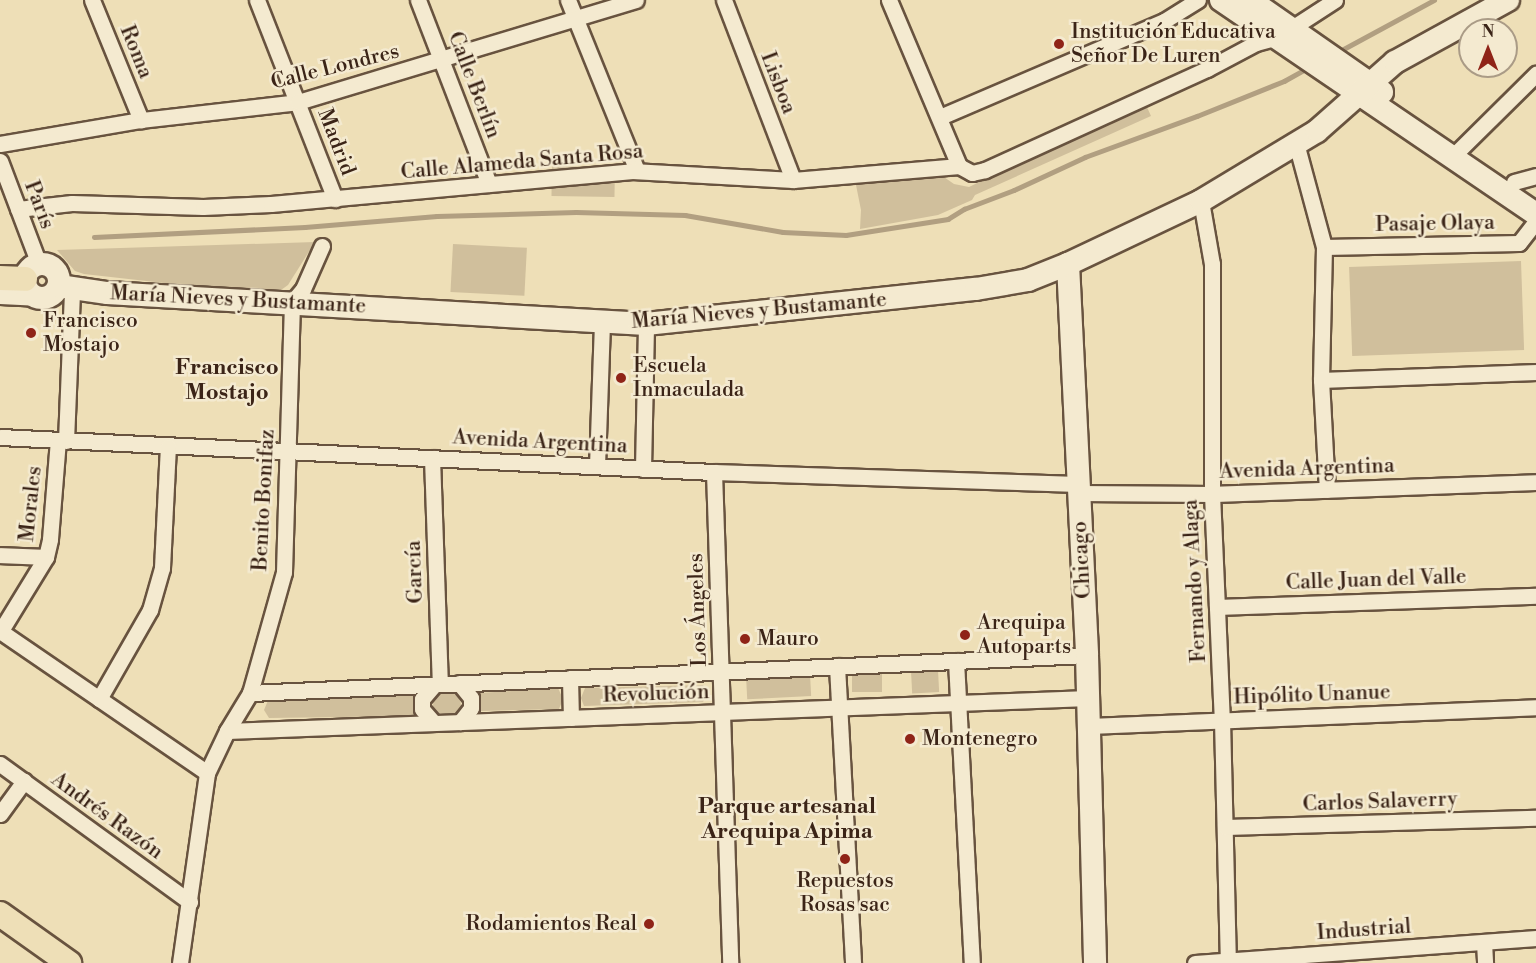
<!DOCTYPE html>
<meta charset="utf-8">
<style>
body{margin:0}
#map{position:relative;width:1536px;height:963px;overflow:hidden;background:#eedfb7;font-family:"Libre Bodoni",serif}
div>[style]{position:absolute}
.green>*{inset:0;background:#d0bf9c;transform-origin:0 0}
.round{border-radius:50%}
.stream>*{height:4.5px;margin:-2.25px;padding:0 2.25px;transform-origin:2.25px;border-radius:2.25px;background:#b19f81}
.roads{filter:drop-shadow(2px 0 #68533f) drop-shadow(-2px 0 #68533f) drop-shadow(0 2px #68533f) drop-shadow(0 -2px #68533f)}
.street>*{height:15px;margin:-7.5px;padding:0 7.5px;transform-origin:7.5px;border-radius:7.5px;background:#f4ead0}
.secondary>*{height:22px;margin:-11px;padding:0 11px;transform-origin:11px;border-radius:11px;background:#f4ead0}
.secondary>.ring{margin:-11px;padding:0;box-sizing:content-box;background:none;border:22px solid #f4ead0;border-radius:50%}
.primary>*{height:24px;margin:-12px;padding:0 12px;transform-origin:12px;border-radius:12px;background:#eedfb7}
.dots>*{width:16px;height:16px;translate:-50% -50%;box-sizing:border-box;border:3px solid #f4ead0;border-radius:50%}
span{translate:-50% -50%;white-space:nowrap;text-align:center;line-height:1.15;-webkit-text-stroke:5px #f4ead0;paint-order:stroke}
.poi-label{font-size:21px;color:#3b2417}
.left{translate:0 -50%;text-align:left}
.right{translate:-100% -50%;text-align:right}
.street-label{font-size:21px;color:#3b2417}
.neighbourhood-label{font-size:22px;color:#3b2417;font-weight:700}
.north{position:absolute;left:1458px;top:18px;width:60px;height:60px;box-sizing:border-box;background:#f4ead0;border:2px solid #aa9b86;border-radius:50%;rotate:0deg;font-size:16px;font-weight:700;line-height:24px;text-align:center;color:#3b2417}
.north::after{content:'';display:block;margin:auto;width:21px;height:27px;background:#8f2418;clip-path:polygon(50% 0,100% 100%,50% 72%,0 100%)}
</style>
<div id="map">
<div class="green">
<i style="clip-path:polygon(1146px 105px,1151px 116px,975px 195px,972px 200px,938px 215px,860px 229px,861px 210px,856px 185px,941px 175px,954px 184px,969px 187px,1064px 141px)"></i>
<i style="left:552px;top:166px;width:63px;height:30px;rotate:1deg"></i>
<i style="clip-path:polygon(315px 242px,288px 285px,281px 290px,173px 284px,84px 274px,75px 271px,57px 250px)"></i>
<i style="left:453px;top:244px;width:74px;height:48px;rotate:3deg"></i>
<i style="left:1521px;top:261px;width:89px;height:172px;rotate:88deg"></i>
<i style="left:938px;top:670px;width:22px;height:27px;rotate:87deg"></i>
<i style="left:810px;top:674px;width:22px;height:64px;rotate:87deg"></i>
<i style="left:882px;top:674px;width:18px;height:30px;rotate:90deg"></i>
<i style="clip-path:polygon(703px 685px,708px 693px,703px 702px,584px 706px,581px 698px,585px 688px)"></i>
<i style="clip-path:polygon(558px 688px,563px 699px,559px 709px,480px 711px,474px 703px,479px 693px)"></i>
<i class="round" style="left:433px;top:692px;width:28px;height:28px"></i>
<i style="clip-path:polygon(415px 694px,418px 704px,415px 716px,269px 718px,264px 710px,269px 698px)"></i>
</div>
<div class="stream">
<i style="left:1338px;top:52px;width:109px;rotate:-28.4deg"></i>
<i style="left:94px;top:237px;width:211px;rotate:-2.7deg"></i>
<i style="left:305px;top:227px;width:132px;rotate:-4.8deg"></i>
<i style="left:437px;top:216px;width:139px;rotate:-1.6deg"></i>
<i style="left:576px;top:212px;width:109px;rotate:1.6deg"></i>
<i style="left:685px;top:215px;width:99px;rotate:9.8deg"></i>
<i style="left:783px;top:232px;width:63px;rotate:2.7deg"></i>
<i style="left:846px;top:235px;width:103px;rotate:-8.9deg"></i>
<i style="left:948px;top:219px;width:19px;rotate:-32deg"></i>
<i style="left:964px;top:209px;width:53px;rotate:-20.8deg"></i>
<i style="left:1014px;top:190px;width:78px;rotate:-24.9deg"></i>
<i style="left:1085px;top:157px;width:119px;rotate:-20.1deg"></i>
<i style="left:1197px;top:116px;width:94px;rotate:-21.9deg"></i>
<i style="left:1284px;top:81px;width:26px;rotate:-29deg"></i>
</div>
<div class="roads">
<div class="street">
<i style="left:92px;top:0;width:130px;rotate:67.8deg"></i>
<i style="left:257px;top:0;width:214px;rotate:68.6deg"></i>
<i style="left:418px;top:0;width:197px;rotate:68.9deg"></i>
<i style="left:568px;top:0;width:184px;rotate:68deg"></i>
<i style="left:724px;top:0;width:193px;rotate:69deg"></i>
<i style="left:889px;top:0;width:180px;rotate:67.1deg"></i>
<i style="left:940px;top:117px;width:244px;rotate:-23.2deg"></i>
<i style="left:1164px;top:21px;width:40px;rotate:-32deg"></i>
<i style="left:1296px;top:143px;width:108px;rotate:74.9deg"></i>
<i style="left:1324px;top:247px;width:133px;rotate:91.3deg"></i>
<i style="left:1321px;top:380px;width:110px;rotate:86.9deg"></i>
<i style="left:0;top:144px;width:143px;rotate:-9.7deg"></i>
<i style="left:141px;top:120px;width:158px;rotate:-6.5deg"></i>
<i style="left:298px;top:102px;width:353px;rotate:-16.8deg"></i>
<i style="left:1451px;top:158px;width:120px;rotate:-44.7deg"></i>
<i style="left:0;top:161px;width:110px;rotate:69.3deg"></i>
<i style="left:1514px;top:182px;width:23px;rotate:-15deg"></i>
<i style="left:1201px;top:201px;width:64px;rotate:80.1deg"></i>
<i style="left:1212px;top:264px;width:230px;rotate:90deg"></i>
<i style="left:1212px;top:494px;width:226px;rotate:87.5deg"></i>
<i style="left:1222px;top:720px;width:240px;rotate:88.6deg"></i>
<i style="left:18px;top:209px;width:54px;rotate:-6.3deg"></i>
<i style="left:72px;top:203px;width:131px;rotate:1.7deg"></i>
<i style="left:203px;top:207px;width:68px;rotate:-2.5deg"></i>
<i style="left:271px;top:204px;width:363px;rotate:-5.2deg"></i>
<i style="left:632px;top:171px;width:161px;rotate:3.2deg"></i>
<i style="left:793px;top:180px;width:167px;rotate:-4.8deg"></i>
<i style="left:959px;top:166px;width:15px;rotate:28deg"></i>
<i style="left:972px;top:173px;width:13px;rotate:-13deg"></i>
<i style="left:985px;top:170px;width:244px;rotate:-24.5deg"></i>
<i style="left:1207px;top:69px;width:55px;rotate:-28deg"></i>
<i style="left:1256px;top:43px;width:23px;rotate:-15deg"></i>
<i style="left:1278px;top:37px;width:68px;rotate:-33deg"></i>
<i style="left:1324px;top:247px;width:195px;rotate:-1.2deg"></i>
<i style="left:1519px;top:243px;width:28px;rotate:-52deg"></i>
<i style="left:0;top:296px;width:40px;rotate:2.9deg"></i>
<i style="left:1321px;top:380px;width:215px;rotate:-2.1deg"></i>
<i style="left:0;top:437px;width:715px;rotate:2.81deg"></i>
<i style="left:714px;top:472px;width:364px;rotate:1.9deg"></i>
<i style="left:66px;top:441px;width:152px;rotate:-87.7deg"></i>
<i style="left:432px;top:458px;width:226px;rotate:88deg"></i>
<i style="left:597px;top:466px;width:143px;rotate:-88deg"></i>
<i style="left:643px;top:469px;width:145px;rotate:-88.8deg"></i>
<i style="left:714px;top:472px;width:491px;rotate:88.1deg"></i>
<i style="left:1079px;top:493px;width:133px;rotate:0.4deg"></i>
<i style="left:1212px;top:494px;width:324px;rotate:-2.1deg"></i>
<i style="left:0;top:555px;width:46px;rotate:2.5deg"></i>
<i style="left:1217px;top:607px;width:319px;rotate:-2deg"></i>
<i style="left:0;top:631px;width:251px;rotate:34.4deg"></i>
<i style="left:0;top:632px;width:88px;rotate:-58.5deg"></i>
<i style="left:46px;top:557px;width:18px;rotate:-77deg"></i>
<i style="left:50px;top:539px;width:99px;rotate:-85.4deg"></i>
<i style="left:956px;top:661px;width:302px;rotate:87deg"></i>
<i style="left:837px;top:666px;width:297px;rotate:86.9deg"></i>
<i style="left:570px;top:678px;width:40px;rotate:88.6deg"></i>
<i style="left:459px;top:683px;width:19px;rotate:51deg"></i>
<i style="left:471px;top:698px;width:10px;rotate:90deg"></i>
<i style="left:471px;top:708px;width:18px;rotate:128deg"></i>
<i style="left:250px;top:693px;width:838px;rotate:-2.6deg"></i>
<i style="left:99px;top:699px;width:103px;rotate:-60.2deg"></i>
<i style="left:150px;top:610px;width:44px;rotate:-74.1deg"></i>
<i style="left:162px;top:568px;width:122px;rotate:-87.2deg"></i>
<i style="left:434px;top:723px;width:18px;rotate:-131deg"></i>
<i style="left:422px;top:709px;width:10px;rotate:-90deg"></i>
<i style="left:422px;top:699px;width:18px;rotate:-49deg"></i>
<i style="left:1089px;top:726px;width:447px;rotate:-2.4deg"></i>
<i style="left:227px;top:731px;width:862px;rotate:-2.19deg"></i>
<i style="left:0;top:764px;width:235px;rotate:36deg"></i>
<i style="left:0;top:814px;width:41px;rotate:-54deg"></i>
<i style="left:1225px;top:827px;width:311px;rotate:-1.7deg"></i>
<i style="left:1484px;top:942px;width:21px;rotate:87deg"></i>
<i style="left:180px;top:963px;width:192px;rotate:-81.9deg"></i>
<i style="left:207px;top:773px;width:47px;rotate:-64.5deg"></i>
<i style="left:227px;top:731px;width:44px;rotate:-58.8deg"></i>
<i style="left:250px;top:693px;width:126px;rotate:-74.3deg"></i>
<i style="left:284px;top:572px;width:270px;rotate:-88.3deg"></i>
<i style="left:292px;top:302px;width:17px;rotate:-50deg"></i>
<i style="left:303px;top:289px;width:47px;rotate:-66.2deg"></i>
<i style="left:1195px;top:963px;width:342px;rotate:-4.2deg"></i>
</div>
<div class="secondary">
<i style="left:1221px;top:0;width:381px;rotate:34.2deg"></i>
<i style="left:1250px;top:0;width:161px;rotate:34.9deg"></i>
<i class="ring" style="left:25px;top:264px;width:12px;height:12px"></i>
<i style="left:1068px;top:264px;width:391px;rotate:87.2deg"></i>
<i style="left:1087px;top:655px;width:308px;rotate:88.5deg"></i>
<i style="left:59px;top:286px;width:49px;rotate:8.3deg"></i>
<i style="left:107px;top:293px;width:540px;rotate:3.29deg"></i>
<i style="left:646px;top:324px;width:332px;rotate:-6.1deg"></i>
<i style="left:976px;top:289px;width:53px;rotate:-9.8deg"></i>
<i style="left:1028px;top:280px;width:43px;rotate:-21.8deg"></i>
<i style="left:1068px;top:264px;width:147px;rotate:-25.3deg"></i>
<i style="left:1201px;top:201px;width:135px;rotate:-31.1deg"></i>
<i style="left:1317px;top:131px;width:104px;rotate:-41.5deg"></i>
<i style="left:1395px;top:62px;width:129px;rotate:-28.8deg"></i>
</div>
<div class="primary">
<i style="left:0;top:278px;width:25px;rotate:2deg"></i>
<i style="left:0;top:914px;width:85px;rotate:35.4deg"></i>
</div>
</div>
<div class="dots">
<i style="left:1059px;top:44px;background:#8f2418"></i>
<i style="left:31px;top:333px;background:#8f2418"></i>
<i style="left:621px;top:378px;background:#8f2418"></i>
<i style="left:965px;top:635px;background:#8f2418"></i>
<i style="left:745px;top:639px;background:#8f2418"></i>
<i style="left:910px;top:739px;background:#8f2418"></i>
<i style="left:845px;top:859px;background:#8f2418"></i>
<i style="left:649px;top:924px;background:#8f2418"></i>
</div>
<div class="poi-label">
<span class="left" style="left:1071px;top:44px">Institución Educativa<br>Señor De Luren</span>
<span class="left" style="left:43px;top:333px">Francisco<br>Mostajo</span>
<span class="left" style="left:633px;top:378px">Escuela<br>Inmaculada</span>
<span class="left" style="left:977px;top:635px">Arequipa<br>Autoparts</span>
<span class="left" style="left:757px;top:639px">Mauro</span>
<span class="left" style="left:922px;top:739px">Montenegro</span>
<span style="left:845px;top:893px">Repuestos<br>Rosas sac</span>
<span class="right" style="left:637px;top:924px">Rodamientos Real</span>
</div>
<div class="street-label">
<span style="left:136px;top:52px;rotate:68deg">Roma</span>
<span style="left:335px;top:67px;rotate:-14deg">Calle Londres</span>
<span style="left:778px;top:83px;rotate:69deg">Lisboa</span>
<span style="left:474px;top:85px;rotate:69deg">Calle Berlín</span>
<span style="left:336px;top:142px;rotate:69deg">Madrid</span>
<span style="left:522px;top:162px;rotate:-5deg">Calle Alameda Santa Rosa</span>
<span style="left:39px;top:205px;rotate:69deg">París</span>
<span style="left:1435px;top:224px;rotate:-1deg">Pasaje Olaya</span>
<span style="left:238px;top:300px;rotate:3deg">María Nieves y Bustamante</span>
<span style="left:759px;top:311px;rotate:-5deg">María Nieves y Bustamante</span>
<span style="left:540px;top:442px;rotate:3deg">Avenida Argentina</span>
<span style="left:1307px;top:469px;rotate:-2deg">Avenida Argentina</span>
<span style="left:264px;top:500px;rotate:-87deg">Benito Bonifaz</span>
<span style="left:31px;top:504px;rotate:-84deg">Morales</span>
<span style="left:1082px;top:560px;rotate:-93deg">Chicago</span>
<span style="left:415px;top:572px;rotate:-92deg">García</span>
<span style="left:1376px;top:580px;rotate:-2deg">Calle Juan del Valle</span>
<span style="left:1195px;top:581px;rotate:-93deg">Fernando y Alaga</span>
<span style="left:698px;top:610px;rotate:-92deg">Los Ángeles</span>
<span style="left:656px;top:694px;rotate:-2deg">Revolución</span>
<span style="left:1312px;top:695px;rotate:-2deg">Hipólito Unanue</span>
<span style="left:1380px;top:802px;rotate:-2deg">Carlos Salaverry</span>
<span style="left:107px;top:816px;rotate:36deg">Andrés Razón</span>
<span style="left:1364px;top:930px;rotate:-4deg">Industrial</span>
</div>
<div class="neighbourhood-label">
<span style="left:227px;top:380px">Francisco<br>Mostajo</span>
<span style="left:787px;top:819px">Parque artesanal<br>Arequipa Apima</span>
</div>
<div class="north">N</div>
</div>
